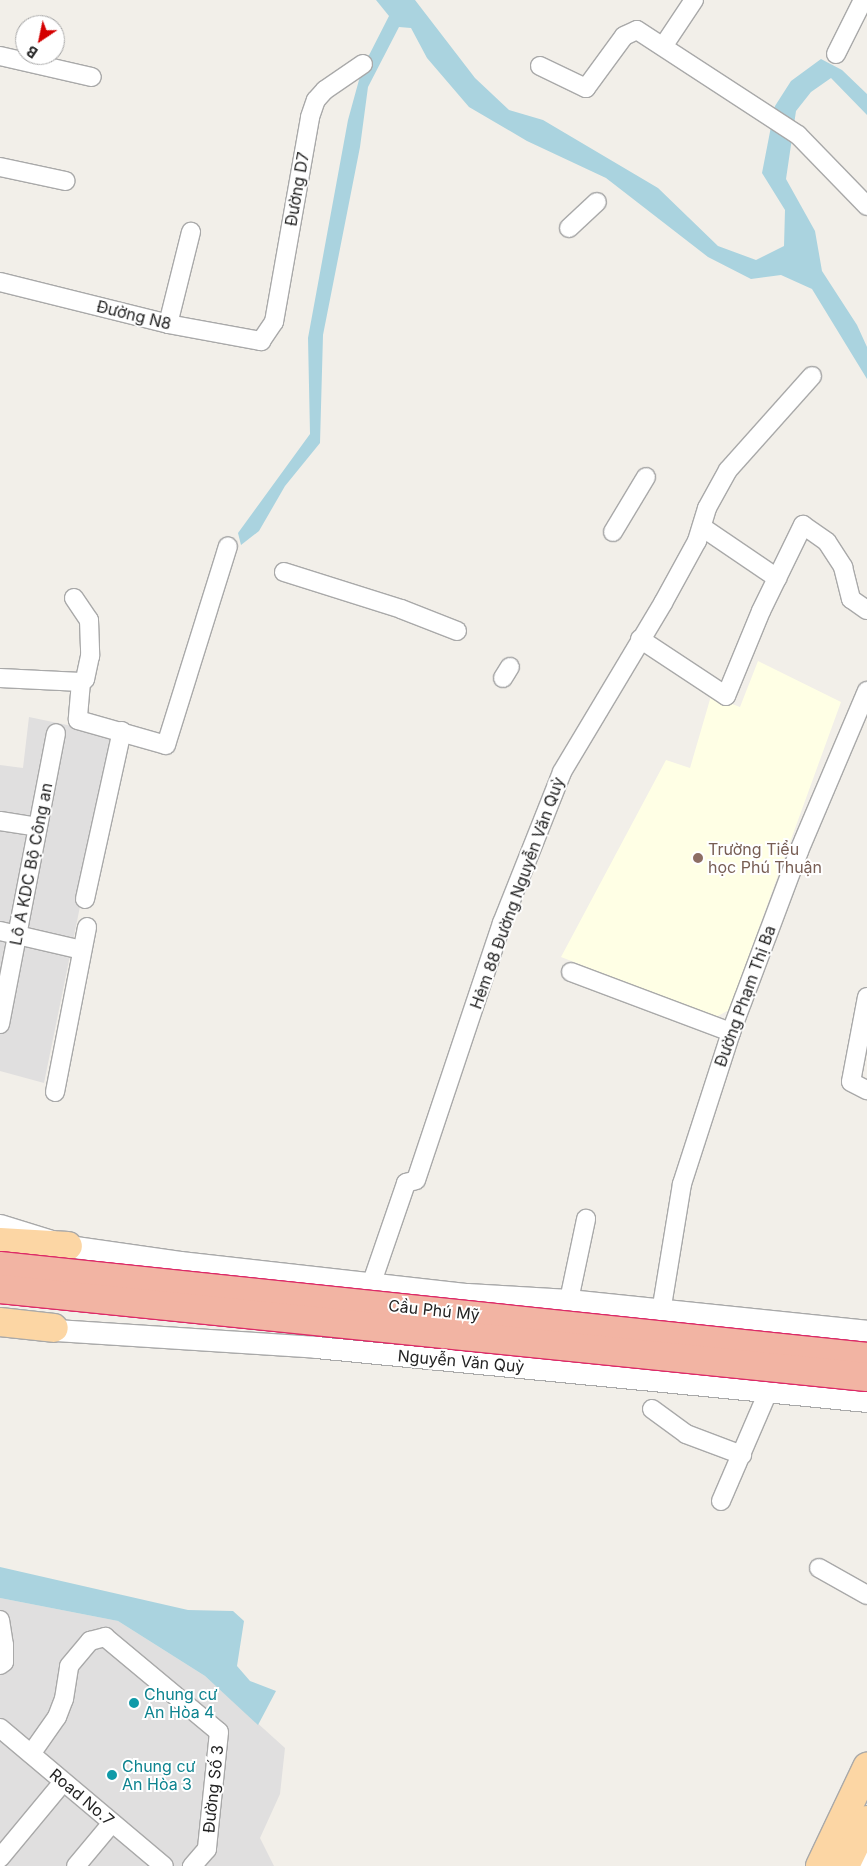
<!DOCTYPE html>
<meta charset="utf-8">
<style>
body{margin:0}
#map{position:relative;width:867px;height:1866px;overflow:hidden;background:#f2efe9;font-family:Inter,sans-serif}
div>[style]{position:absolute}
.residential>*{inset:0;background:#e0dfdf}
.education>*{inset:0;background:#ffffe5}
.water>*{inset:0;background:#aad3df}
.roads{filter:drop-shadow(1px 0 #a9a9a9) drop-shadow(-1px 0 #a9a9a9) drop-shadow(0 1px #a9a9a9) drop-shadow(0 -1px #a9a9a9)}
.minor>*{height:18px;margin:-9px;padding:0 9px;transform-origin:9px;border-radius:9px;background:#fff}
.tertiary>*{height:21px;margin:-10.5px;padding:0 10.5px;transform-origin:10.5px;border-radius:10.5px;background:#fff}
.primary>*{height:28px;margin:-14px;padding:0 14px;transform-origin:14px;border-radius:14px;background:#fcd6a4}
.bridges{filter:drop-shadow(1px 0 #dc2a67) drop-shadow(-1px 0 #dc2a67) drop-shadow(0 1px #dc2a67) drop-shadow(0 -1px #dc2a67)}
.trunk-bridge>*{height:28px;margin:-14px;padding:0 14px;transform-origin:14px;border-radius:14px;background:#f2b4a3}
.dots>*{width:14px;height:14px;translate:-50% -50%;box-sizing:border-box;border:2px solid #fff;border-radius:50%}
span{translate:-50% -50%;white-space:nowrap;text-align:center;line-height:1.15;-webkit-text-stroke:4px #fff;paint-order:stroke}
.street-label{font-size:16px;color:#222}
.education-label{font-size:16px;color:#785e54}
.left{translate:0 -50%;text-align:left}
.culture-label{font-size:16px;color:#0d838f}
.north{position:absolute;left:15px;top:15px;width:50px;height:50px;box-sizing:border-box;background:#fff;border:1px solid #a7a7a7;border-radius:50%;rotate:214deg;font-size:14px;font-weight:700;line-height:20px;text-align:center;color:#222}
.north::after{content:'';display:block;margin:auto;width:18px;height:22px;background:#d40000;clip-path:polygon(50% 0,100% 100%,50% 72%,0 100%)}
</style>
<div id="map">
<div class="residential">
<i style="clip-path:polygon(29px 717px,115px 735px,44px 1083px,0 1071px,0 765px,23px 768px)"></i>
<i style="clip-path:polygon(0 1598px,118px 1621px,205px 1676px,285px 1748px,280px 1794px,260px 1838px,274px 1866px,0 1866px)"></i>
</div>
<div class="education">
<i style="clip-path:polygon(758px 661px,841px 702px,729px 1010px,716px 1017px,561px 957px,666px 760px,690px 768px,711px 696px,740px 707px)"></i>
</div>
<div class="water">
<i style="clip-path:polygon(376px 0,415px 0,475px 78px,509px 110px,543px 120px,658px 188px,718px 246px,756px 260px,784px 246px,785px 210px,762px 173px,775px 106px,791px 81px,821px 59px,842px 70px,867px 94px,867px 115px,831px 78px,811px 92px,796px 111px,786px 179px,815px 231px,822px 271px,857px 325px,867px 347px,867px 379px,812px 289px,781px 275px,751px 279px,708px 257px,606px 178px,527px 141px,469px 107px,427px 58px,411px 28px,399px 27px,368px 87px,360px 147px,323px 335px,320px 443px,285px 486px,259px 531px,241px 545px,238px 533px,310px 434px,308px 338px,348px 120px,362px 69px,389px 16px)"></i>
<i style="clip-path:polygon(0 1567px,188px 1610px,233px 1611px,244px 1621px,237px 1666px,250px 1681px,276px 1691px,258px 1725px,205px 1676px,118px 1621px,0 1598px)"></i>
</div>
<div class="roads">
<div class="minor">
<i style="left:664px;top:45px;width:54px;rotate:-56.3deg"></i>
<i style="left:836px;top:54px;width:60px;rotate:-63.4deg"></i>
<i style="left:0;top:56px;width:94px;rotate:12.9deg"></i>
<i style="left:540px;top:66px;width:51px;rotate:25.6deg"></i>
<i style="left:586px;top:88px;width:64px;rotate:-53.8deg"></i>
<i style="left:624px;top:36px;width:14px;rotate:-25deg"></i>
<i style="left:637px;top:30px;width:192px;rotate:33.1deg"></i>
<i style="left:798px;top:135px;width:99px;rotate:45.8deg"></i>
<i style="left:0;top:167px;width:67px;rotate:12deg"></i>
<i style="left:569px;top:228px;width:38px;rotate:-43deg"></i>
<i style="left:0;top:282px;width:173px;rotate:14deg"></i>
<i style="left:168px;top:324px;width:95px;rotate:10.4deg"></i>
<i style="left:261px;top:341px;width:23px;rotate:-56deg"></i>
<i style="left:274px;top:322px;width:208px;rotate:-80deg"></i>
<i style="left:310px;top:117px;width:18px;rotate:-71deg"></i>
<i style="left:316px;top:100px;width:13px;rotate:-48deg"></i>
<i style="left:325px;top:90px;width:46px;rotate:-34.4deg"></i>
<i style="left:168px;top:324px;width:95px;rotate:-76deg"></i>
<i style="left:702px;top:527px;width:91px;rotate:34.2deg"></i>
<i style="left:613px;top:532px;width:64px;rotate:-59deg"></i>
<i style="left:284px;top:572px;width:123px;rotate:17.5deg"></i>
<i style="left:401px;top:609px;width:60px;rotate:21.4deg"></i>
<i style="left:74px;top:598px;width:27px;rotate:56deg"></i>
<i style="left:89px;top:620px;width:36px;rotate:88deg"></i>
<i style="left:90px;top:656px;width:24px;rotate:102deg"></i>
<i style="left:85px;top:679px;width:5px;rotate:143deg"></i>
<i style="left:640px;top:639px;width:103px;rotate:33.5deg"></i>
<i style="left:726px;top:696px;width:92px;rotate:-67.6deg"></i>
<i style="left:761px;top:611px;width:96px;rotate:-64deg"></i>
<i style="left:803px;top:525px;width:29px;rotate:35deg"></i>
<i style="left:827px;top:542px;width:30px;rotate:57deg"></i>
<i style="left:843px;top:567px;width:33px;rotate:76deg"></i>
<i style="left:851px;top:599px;width:19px;rotate:35deg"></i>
<i style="left:0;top:678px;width:81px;rotate:2.8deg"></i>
<i style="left:81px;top:682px;width:38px;rotate:95deg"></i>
<i style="left:78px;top:720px;width:91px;rotate:15.9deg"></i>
<i style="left:166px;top:745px;width:208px;rotate:-72.7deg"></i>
<i style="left:503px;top:678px;width:13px;rotate:-58deg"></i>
<i style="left:0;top:821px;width:38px;rotate:9deg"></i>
<i style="left:85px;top:899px;width:172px;rotate:-77.6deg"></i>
<i style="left:0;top:931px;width:84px;rotate:13deg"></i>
<i style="left:571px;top:972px;width:171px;rotate:20.6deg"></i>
<i style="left:867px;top:997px;width:86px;rotate:100.7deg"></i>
<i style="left:851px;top:1082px;width:18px;rotate:27deg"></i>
<i style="left:0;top:1024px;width:296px;rotate:-79.1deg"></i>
<i style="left:55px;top:1092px;width:168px;rotate:-79deg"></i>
<i style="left:372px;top:1282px;width:105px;rotate:-71deg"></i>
<i style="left:406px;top:1183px;width:10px;rotate:-17deg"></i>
<i style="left:416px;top:1180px;width:271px;rotate:-71.5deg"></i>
<i style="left:502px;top:923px;width:162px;rotate:-68.3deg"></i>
<i style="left:562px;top:772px;width:197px;rotate:-59.1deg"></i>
<i style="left:663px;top:603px;width:71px;rotate:-61.3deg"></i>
<i style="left:697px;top:541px;width:34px;rotate:-73deg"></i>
<i style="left:707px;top:508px;width:43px;rotate:-61.1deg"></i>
<i style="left:728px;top:470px;width:126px;rotate:-48.2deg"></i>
<i style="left:569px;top:1300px;width:83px;rotate:-78.1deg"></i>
<i style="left:661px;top:1312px;width:130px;rotate:-80.7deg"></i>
<i style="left:682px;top:1184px;width:160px;rotate:-72.1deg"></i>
<i style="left:731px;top:1032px;width:193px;rotate:-69.4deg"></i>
<i style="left:799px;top:851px;width:174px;rotate:-67deg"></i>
<i style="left:652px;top:1409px;width:42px;rotate:36.3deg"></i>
<i style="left:686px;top:1434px;width:60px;rotate:20.6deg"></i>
<i style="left:721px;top:1501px;width:119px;rotate:-66.7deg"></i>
<i style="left:819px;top:1568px;width:55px;rotate:29.4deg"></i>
<i style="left:0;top:1620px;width:25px;rotate:81deg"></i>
<i style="left:4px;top:1645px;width:17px;rotate:90deg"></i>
<i style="left:4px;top:1662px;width:5px;rotate:143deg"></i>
<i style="left:0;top:1728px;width:214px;rotate:40.1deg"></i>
<i style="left:31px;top:1754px;width:45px;rotate:-54.9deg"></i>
<i style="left:57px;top:1717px;width:19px;rotate:-69deg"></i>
<i style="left:64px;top:1699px;width:33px;rotate:-81deg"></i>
<i style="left:69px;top:1666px;width:33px;rotate:-50deg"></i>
<i style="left:90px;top:1641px;width:16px;rotate:-15deg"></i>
<i style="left:105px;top:1637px;width:148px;rotate:39.8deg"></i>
<i style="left:219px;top:1732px;width:118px;rotate:95.9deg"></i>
<i style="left:207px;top:1849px;width:23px;rotate:131deg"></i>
<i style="left:851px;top:1853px;width:18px;rotate:27deg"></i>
<i style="left:0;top:1858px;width:99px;rotate:-50.3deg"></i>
<i style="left:76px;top:1866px;width:56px;rotate:-50.1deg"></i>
</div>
<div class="tertiary">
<i style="left:0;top:1225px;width:71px;rotate:17.2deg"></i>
<i style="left:68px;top:1246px;width:113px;rotate:8.1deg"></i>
<i style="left:180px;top:1262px;width:289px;rotate:6.4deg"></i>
<i style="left:467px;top:1294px;width:102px;rotate:3.4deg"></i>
<i style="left:569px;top:1300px;width:300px;rotate:5.9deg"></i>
<i style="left:40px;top:1329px;width:277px;rotate:3.7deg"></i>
<i style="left:316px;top:1347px;width:554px;rotate:5.6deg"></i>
</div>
<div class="primary">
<i style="left:0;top:1242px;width:68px;rotate:3.4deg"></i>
<i style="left:0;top:1322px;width:54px;rotate:6.3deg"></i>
<i style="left:820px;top:1866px;width:110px;rotate:-64.6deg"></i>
<i style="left:845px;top:1866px;width:51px;rotate:-64.4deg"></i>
</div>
</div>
<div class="bridges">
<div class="trunk-bridge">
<i style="left:0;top:1266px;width:872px;rotate:5.99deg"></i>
<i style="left:0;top:1289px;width:871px;rotate:5.8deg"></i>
</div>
</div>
<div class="dots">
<i style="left:698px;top:858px;background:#8d6e63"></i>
<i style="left:134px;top:1703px;background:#0f9aa8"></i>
<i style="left:112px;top:1775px;background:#0f9aa8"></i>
</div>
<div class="street-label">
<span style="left:297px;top:189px;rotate:-80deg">Đường D7</span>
<span style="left:134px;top:315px;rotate:14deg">Đường N8</span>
<span style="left:31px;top:864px;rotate:-79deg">Lô A KDC Bộ Công an</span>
<span style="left:517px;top:893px;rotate:-70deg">Hẻm 88 Đường Nguyễn Văn Quỳ</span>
<span style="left:745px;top:996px;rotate:-70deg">Đường Phạm Thị Ba</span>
<span style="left:434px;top:1310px;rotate:6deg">Cầu Phú Mỹ</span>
<span style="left:461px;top:1361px;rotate:5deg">Nguyễn Văn Quỳ</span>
<span style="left:213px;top:1789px;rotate:-84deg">Đường Số 3</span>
<span style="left:82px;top:1797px;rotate:40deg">Road No.7</span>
</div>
<div class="education-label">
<span class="left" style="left:708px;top:858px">Trường Tiểu<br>học Phú Thuận</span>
</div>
<div class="culture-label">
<span class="left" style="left:144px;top:1703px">Chung cư<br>An Hòa 4</span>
<span class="left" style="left:122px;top:1775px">Chung cư<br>An Hòa 3</span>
</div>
<div class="north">B</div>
</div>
